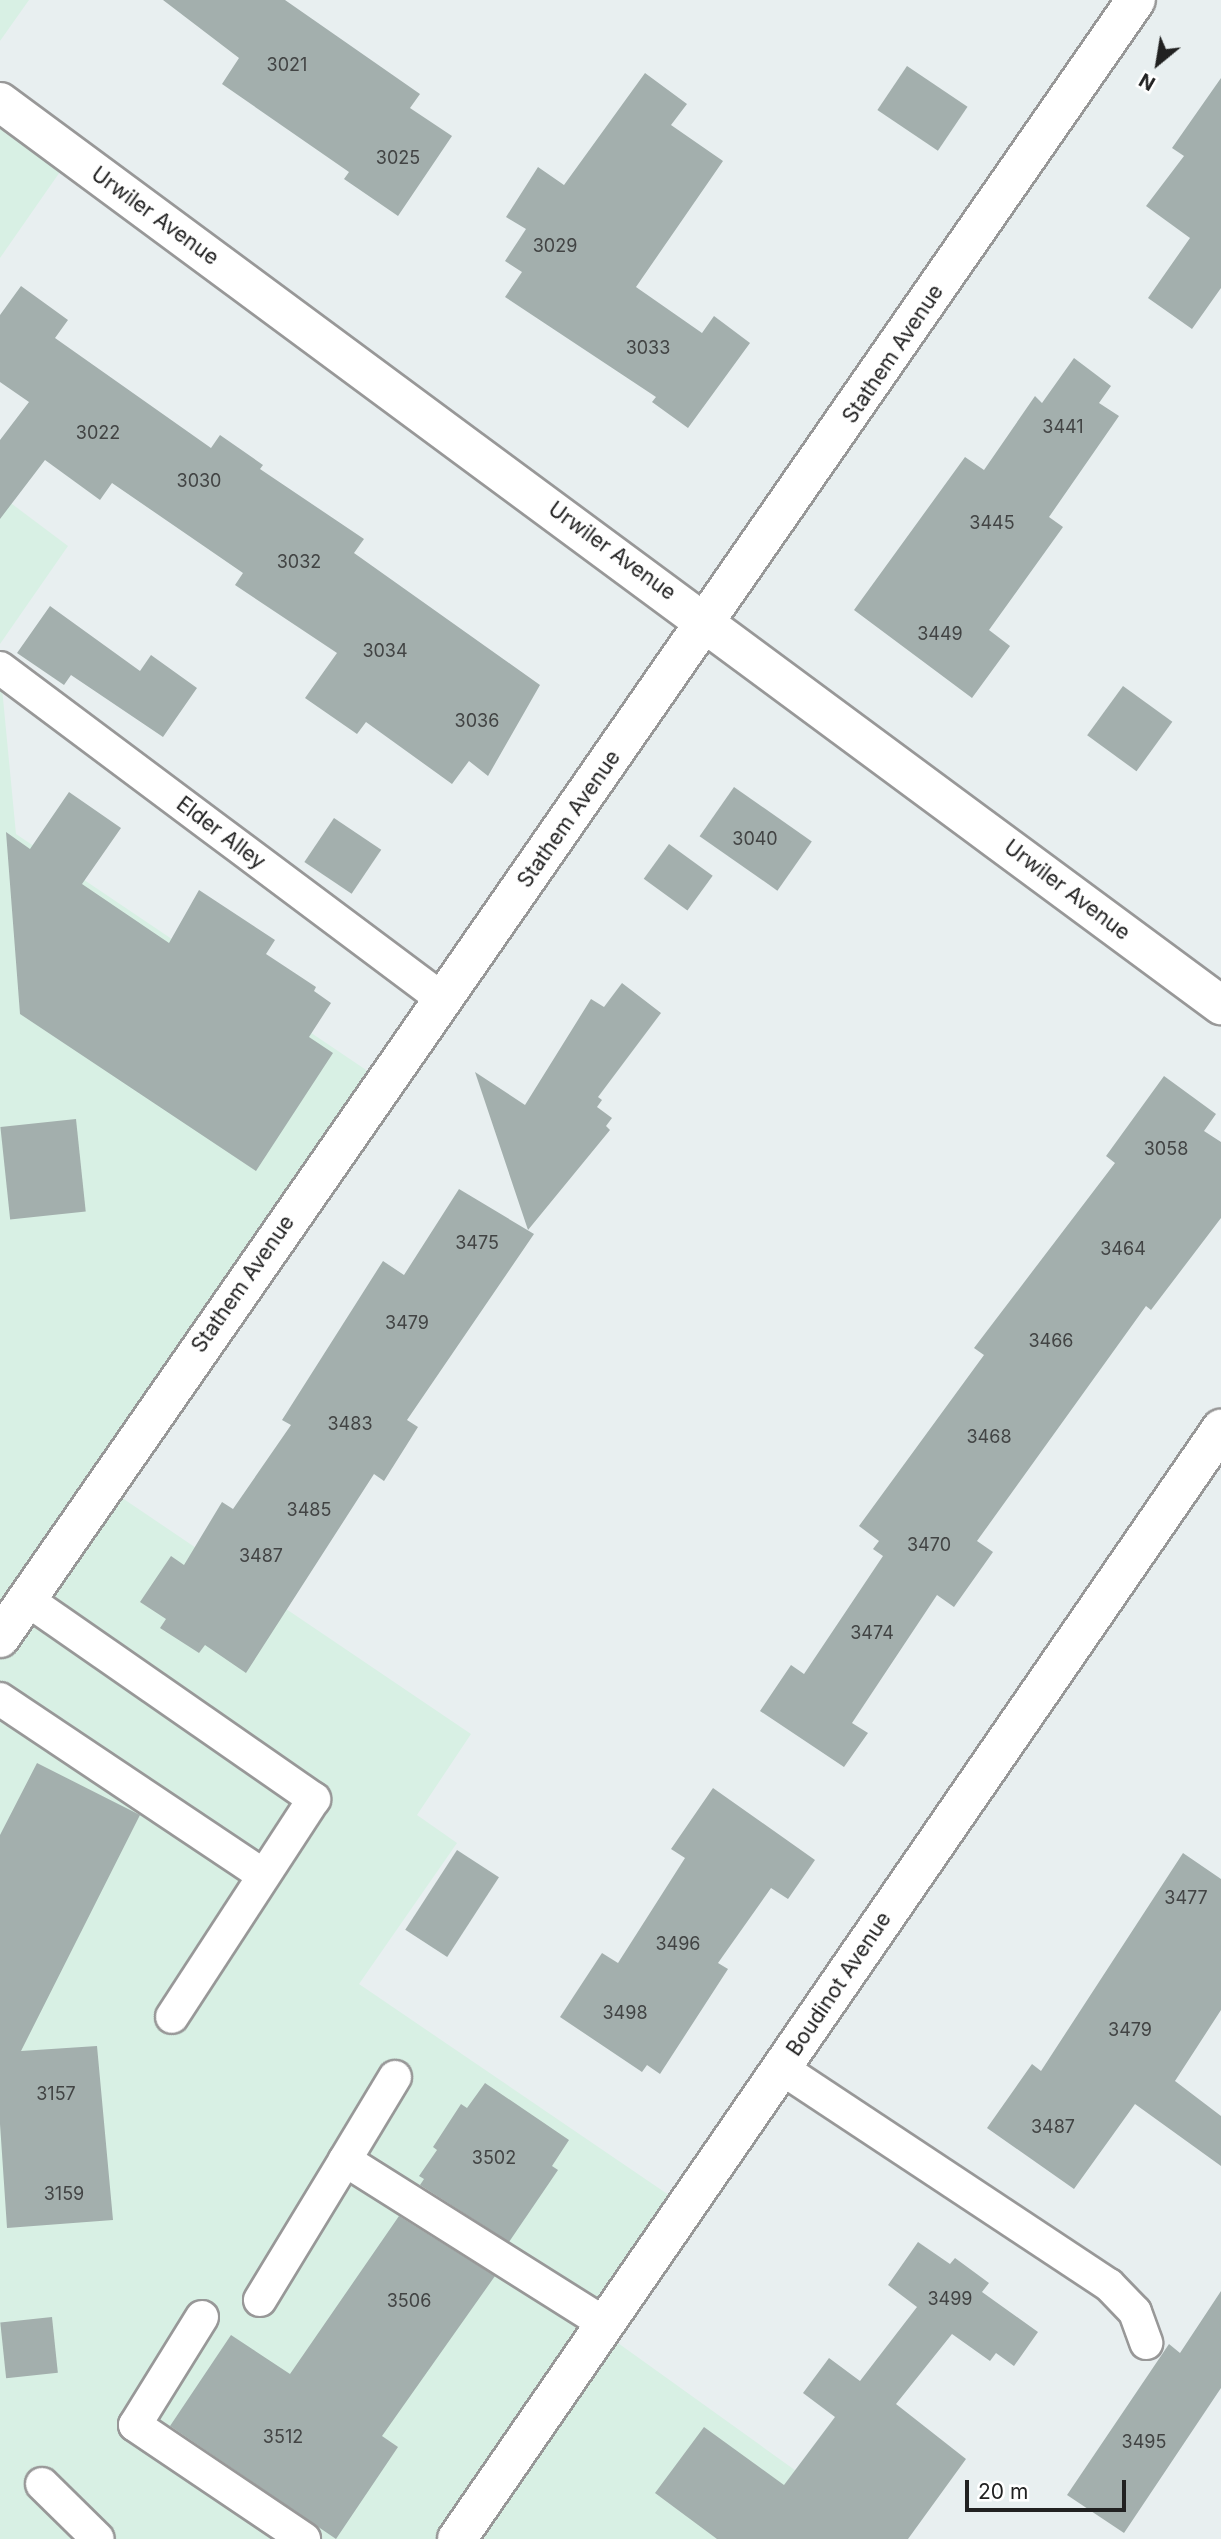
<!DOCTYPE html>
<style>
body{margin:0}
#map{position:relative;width:1221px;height:2539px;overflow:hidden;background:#e8eff0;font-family:Inter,sans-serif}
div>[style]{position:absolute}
.commercial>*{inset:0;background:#d8f0e4}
.building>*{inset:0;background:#a3afad;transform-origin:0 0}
.roads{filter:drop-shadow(2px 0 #989898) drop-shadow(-2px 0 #989898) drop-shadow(0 2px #989898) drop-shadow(0 -2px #989898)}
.service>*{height:32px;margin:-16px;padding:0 16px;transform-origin:16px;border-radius:16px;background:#fff}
.minor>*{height:38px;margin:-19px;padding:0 19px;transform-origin:19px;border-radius:19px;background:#fff}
.tertiary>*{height:38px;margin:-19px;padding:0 19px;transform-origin:19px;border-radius:19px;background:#fff}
span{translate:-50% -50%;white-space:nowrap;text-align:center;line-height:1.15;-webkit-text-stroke:5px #fff;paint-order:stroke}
.number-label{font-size:18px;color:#424444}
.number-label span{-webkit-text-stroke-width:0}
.street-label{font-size:21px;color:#212121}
.north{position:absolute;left:1123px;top:28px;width:70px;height:70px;-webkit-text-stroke:5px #fff;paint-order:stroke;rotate:210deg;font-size:19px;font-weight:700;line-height:28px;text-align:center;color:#212121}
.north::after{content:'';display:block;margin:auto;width:24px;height:32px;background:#212121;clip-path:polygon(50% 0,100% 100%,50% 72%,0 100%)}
.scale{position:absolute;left:965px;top:2480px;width:161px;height:32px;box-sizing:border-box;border:4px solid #212121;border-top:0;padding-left:9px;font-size:21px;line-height:24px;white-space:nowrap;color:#212121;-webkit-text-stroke:5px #fff;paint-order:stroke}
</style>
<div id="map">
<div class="commercial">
<i style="clip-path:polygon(0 0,29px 0,0 41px)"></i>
<i style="clip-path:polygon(0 103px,71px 156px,0 258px)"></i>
<i style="clip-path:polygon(0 495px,68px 546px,0 644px)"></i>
<i style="clip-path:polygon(0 667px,16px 834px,384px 1082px,106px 1487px,471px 1734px,417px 1815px,457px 1843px,359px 1984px,682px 2204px,597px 2328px,891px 2539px,0 2539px)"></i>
</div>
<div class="building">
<i style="clip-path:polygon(163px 0,285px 0,420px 94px,410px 108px,452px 136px,398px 216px,344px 179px,349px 172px,222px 84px,239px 58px)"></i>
<i style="left:907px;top:66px;width:73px;height:53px;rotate:34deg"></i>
<i style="clip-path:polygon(645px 73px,687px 104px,671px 125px,723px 161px,636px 287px,702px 333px,714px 316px,750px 343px,688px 428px,652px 402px,656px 397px,505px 297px,522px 272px,505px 261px,526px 229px,506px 217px,538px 167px,564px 185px)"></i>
<i style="clip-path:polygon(1221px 78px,1221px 288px,1192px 329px,1148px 298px,1190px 238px,1146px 206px,1184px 156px,1172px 148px)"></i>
<i style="clip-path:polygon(21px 286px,68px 320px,55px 338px,211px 448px,220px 435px,263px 465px,260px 469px,364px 539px,354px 553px,540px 685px,488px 776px,469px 761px,452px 784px,366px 722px,357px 734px,305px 698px,337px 653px,235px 585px,243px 573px,112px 483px,100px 500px,45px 460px,0 519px,0 440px,29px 402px,0 382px,0 315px)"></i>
<i style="clip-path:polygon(1074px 358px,1111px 386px,1099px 403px,1119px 416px,1049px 517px,1063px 527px,989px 630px,1010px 646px,972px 698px,854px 610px,965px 457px,984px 470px,1035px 396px,1042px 403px)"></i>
<i style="clip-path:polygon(50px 606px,140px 671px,151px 655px,197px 688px,163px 737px,71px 675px,64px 685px,17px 653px)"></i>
<i style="left:1123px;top:686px;width:61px;height:61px;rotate:36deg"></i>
<i style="left:734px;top:787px;width:95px;height:60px;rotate:35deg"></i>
<i style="clip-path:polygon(69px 792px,121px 828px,82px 884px,169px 943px,199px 890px,275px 940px,266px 954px,316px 987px,314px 991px,331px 1003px,309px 1037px,333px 1053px,256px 1171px,20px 1014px,6px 832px,30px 849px)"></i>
<i style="left:334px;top:818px;width:57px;height:53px;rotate:34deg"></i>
<i style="left:669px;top:844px;width:54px;height:43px;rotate:36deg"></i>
<i style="clip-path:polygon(622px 983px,661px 1013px,598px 1097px,602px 1100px,597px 1107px,612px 1118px,606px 1126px,610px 1130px,528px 1230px,475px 1072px,525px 1105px,591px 999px,604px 1007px)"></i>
<i style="clip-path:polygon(1164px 1076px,1216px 1114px,1204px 1131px,1221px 1142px,1221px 1218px,1151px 1310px,1146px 1306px,977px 1541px,993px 1552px,954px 1607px,937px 1595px,852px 1723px,868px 1733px,844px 1767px,760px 1711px,791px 1665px,804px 1674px,883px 1556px,873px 1549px,879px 1541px,859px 1526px,984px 1355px,974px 1348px,1115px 1163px,1106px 1156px)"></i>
<i style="left:76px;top:1119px;width:93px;height:76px;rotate:84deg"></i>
<i style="clip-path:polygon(459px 1189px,534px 1234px,407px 1420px,418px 1427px,384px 1481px,374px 1474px,246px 1673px,205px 1645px,199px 1653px,160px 1628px,166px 1619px,140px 1602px,171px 1556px,184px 1565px,222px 1502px,233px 1509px,291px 1425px,282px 1420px,383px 1261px,404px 1275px)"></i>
<i style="clip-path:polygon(37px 1763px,140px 1815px,21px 2051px,97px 2046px,113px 2220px,7px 2228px,0 2124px,0 1835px)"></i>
<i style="clip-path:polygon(713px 1788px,815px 1860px,788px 1899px,771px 1888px,718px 1963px,728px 1969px,660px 2074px,647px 2065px,642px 2072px,560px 2017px,602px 1953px,618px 1963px,685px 1858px,671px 1849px)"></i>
<i style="left:457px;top:1850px;width:50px;height:95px;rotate:33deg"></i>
<i style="clip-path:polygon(1183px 1853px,1221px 1879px,1221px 2010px,1175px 2081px,1221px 2116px,1221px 2166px,1135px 2104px,1074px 2189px,987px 2128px,1032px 2064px,1041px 2071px)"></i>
<i style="clip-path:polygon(485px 2083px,569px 2140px,552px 2166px,558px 2170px,509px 2242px,420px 2185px,424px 2179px,419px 2176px,437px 2150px,433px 2147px,461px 2104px,467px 2108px)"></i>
<i style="clip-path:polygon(399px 2216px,495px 2276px,382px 2436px,398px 2447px,336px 2539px,170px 2426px,231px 2335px,290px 2374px)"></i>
<i style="clip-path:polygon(918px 2242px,950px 2264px,955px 2258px,989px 2283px,982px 2292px,1038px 2332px,1014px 2366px,996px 2353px,990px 2361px,952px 2334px,896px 2404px,966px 2459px,908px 2539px,717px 2539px,655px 2493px,704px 2427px,784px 2485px,835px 2417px,803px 2393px,829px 2358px,860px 2381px,917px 2307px,888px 2285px)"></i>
<i style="clip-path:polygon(1221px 2291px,1221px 2388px,1124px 2533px,1067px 2495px,1169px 2344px,1180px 2353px)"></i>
<i style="left:52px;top:2317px;width:56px;height:52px;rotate:84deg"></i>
</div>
<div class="roads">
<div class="service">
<i style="left:0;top:668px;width:551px;rotate:36.81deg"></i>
<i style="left:26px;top:1599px;width:351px;rotate:34.8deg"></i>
<i style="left:314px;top:1799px;width:260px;rotate:123.1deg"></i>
<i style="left:0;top:1699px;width:314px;rotate:33.8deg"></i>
<i style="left:781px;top:2068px;width:393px;rotate:33.5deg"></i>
<i style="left:1109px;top:2285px;width:37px;rotate:46deg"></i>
<i style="left:1135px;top:2312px;width:33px;rotate:70deg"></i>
<i style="left:395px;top:2077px;width:97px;rotate:121.1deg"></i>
<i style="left:345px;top:2160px;width:307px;rotate:32.2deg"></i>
<i style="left:260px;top:2300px;width:164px;rotate:-58.7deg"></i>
<i style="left:202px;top:2317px;width:127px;rotate:121.8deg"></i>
<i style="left:135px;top:2425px;width:204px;rotate:34deg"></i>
<i style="left:42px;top:2484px;width:78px;rotate:44.5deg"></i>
</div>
<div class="minor">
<i style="left:0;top:102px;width:1519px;rotate:36.49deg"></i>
<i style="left:0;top:1638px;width:1993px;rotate:-55.26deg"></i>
</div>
<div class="tertiary">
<i style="left:457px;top:2539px;width:1348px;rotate:-55.46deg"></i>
</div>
</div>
<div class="number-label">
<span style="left:287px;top:65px">3021</span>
<span style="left:398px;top:158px">3025</span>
<span style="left:555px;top:246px">3029</span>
<span style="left:648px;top:348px">3033</span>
<span style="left:1063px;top:427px">3441</span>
<span style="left:98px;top:433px">3022</span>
<span style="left:199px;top:481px">3030</span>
<span style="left:992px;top:523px">3445</span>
<span style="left:299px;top:562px">3032</span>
<span style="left:940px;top:634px">3449</span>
<span style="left:385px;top:651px">3034</span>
<span style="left:477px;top:721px">3036</span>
<span style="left:755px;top:839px">3040</span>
<span style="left:1166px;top:1149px">3058</span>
<span style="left:477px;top:1243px">3475</span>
<span style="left:1123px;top:1249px">3464</span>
<span style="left:407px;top:1323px">3479</span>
<span style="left:1051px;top:1341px">3466</span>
<span style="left:350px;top:1424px">3483</span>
<span style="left:989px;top:1437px">3468</span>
<span style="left:309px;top:1510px">3485</span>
<span style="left:929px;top:1545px">3470</span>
<span style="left:261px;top:1556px">3487</span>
<span style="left:872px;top:1633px">3474</span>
<span style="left:1186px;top:1898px">3477</span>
<span style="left:678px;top:1944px">3496</span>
<span style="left:625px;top:2013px">3498</span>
<span style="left:1130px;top:2030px">3479</span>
<span style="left:56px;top:2094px">3157</span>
<span style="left:1053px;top:2127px">3487</span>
<span style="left:494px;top:2158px">3502</span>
<span style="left:64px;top:2194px">3159</span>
<span style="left:950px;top:2299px">3499</span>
<span style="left:409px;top:2301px">3506</span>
<span style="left:283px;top:2437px">3512</span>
<span style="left:1144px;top:2442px">3495</span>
</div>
<div class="street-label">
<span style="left:155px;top:216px;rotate:36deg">Urwiler Avenue</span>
<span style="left:893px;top:354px;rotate:-56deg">Stathem Avenue</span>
<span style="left:612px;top:551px;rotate:36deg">Urwiler Avenue</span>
<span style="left:569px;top:819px;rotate:-55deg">Stathem Avenue</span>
<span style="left:221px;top:833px;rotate:37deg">Elder Alley</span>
<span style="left:1067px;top:890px;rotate:37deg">Urwiler Avenue</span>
<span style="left:243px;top:1284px;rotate:-55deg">Stathem Avenue</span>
<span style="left:839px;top:1984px;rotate:-56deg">Boudinot Avenue</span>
</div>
<div class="north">N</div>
<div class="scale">20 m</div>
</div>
